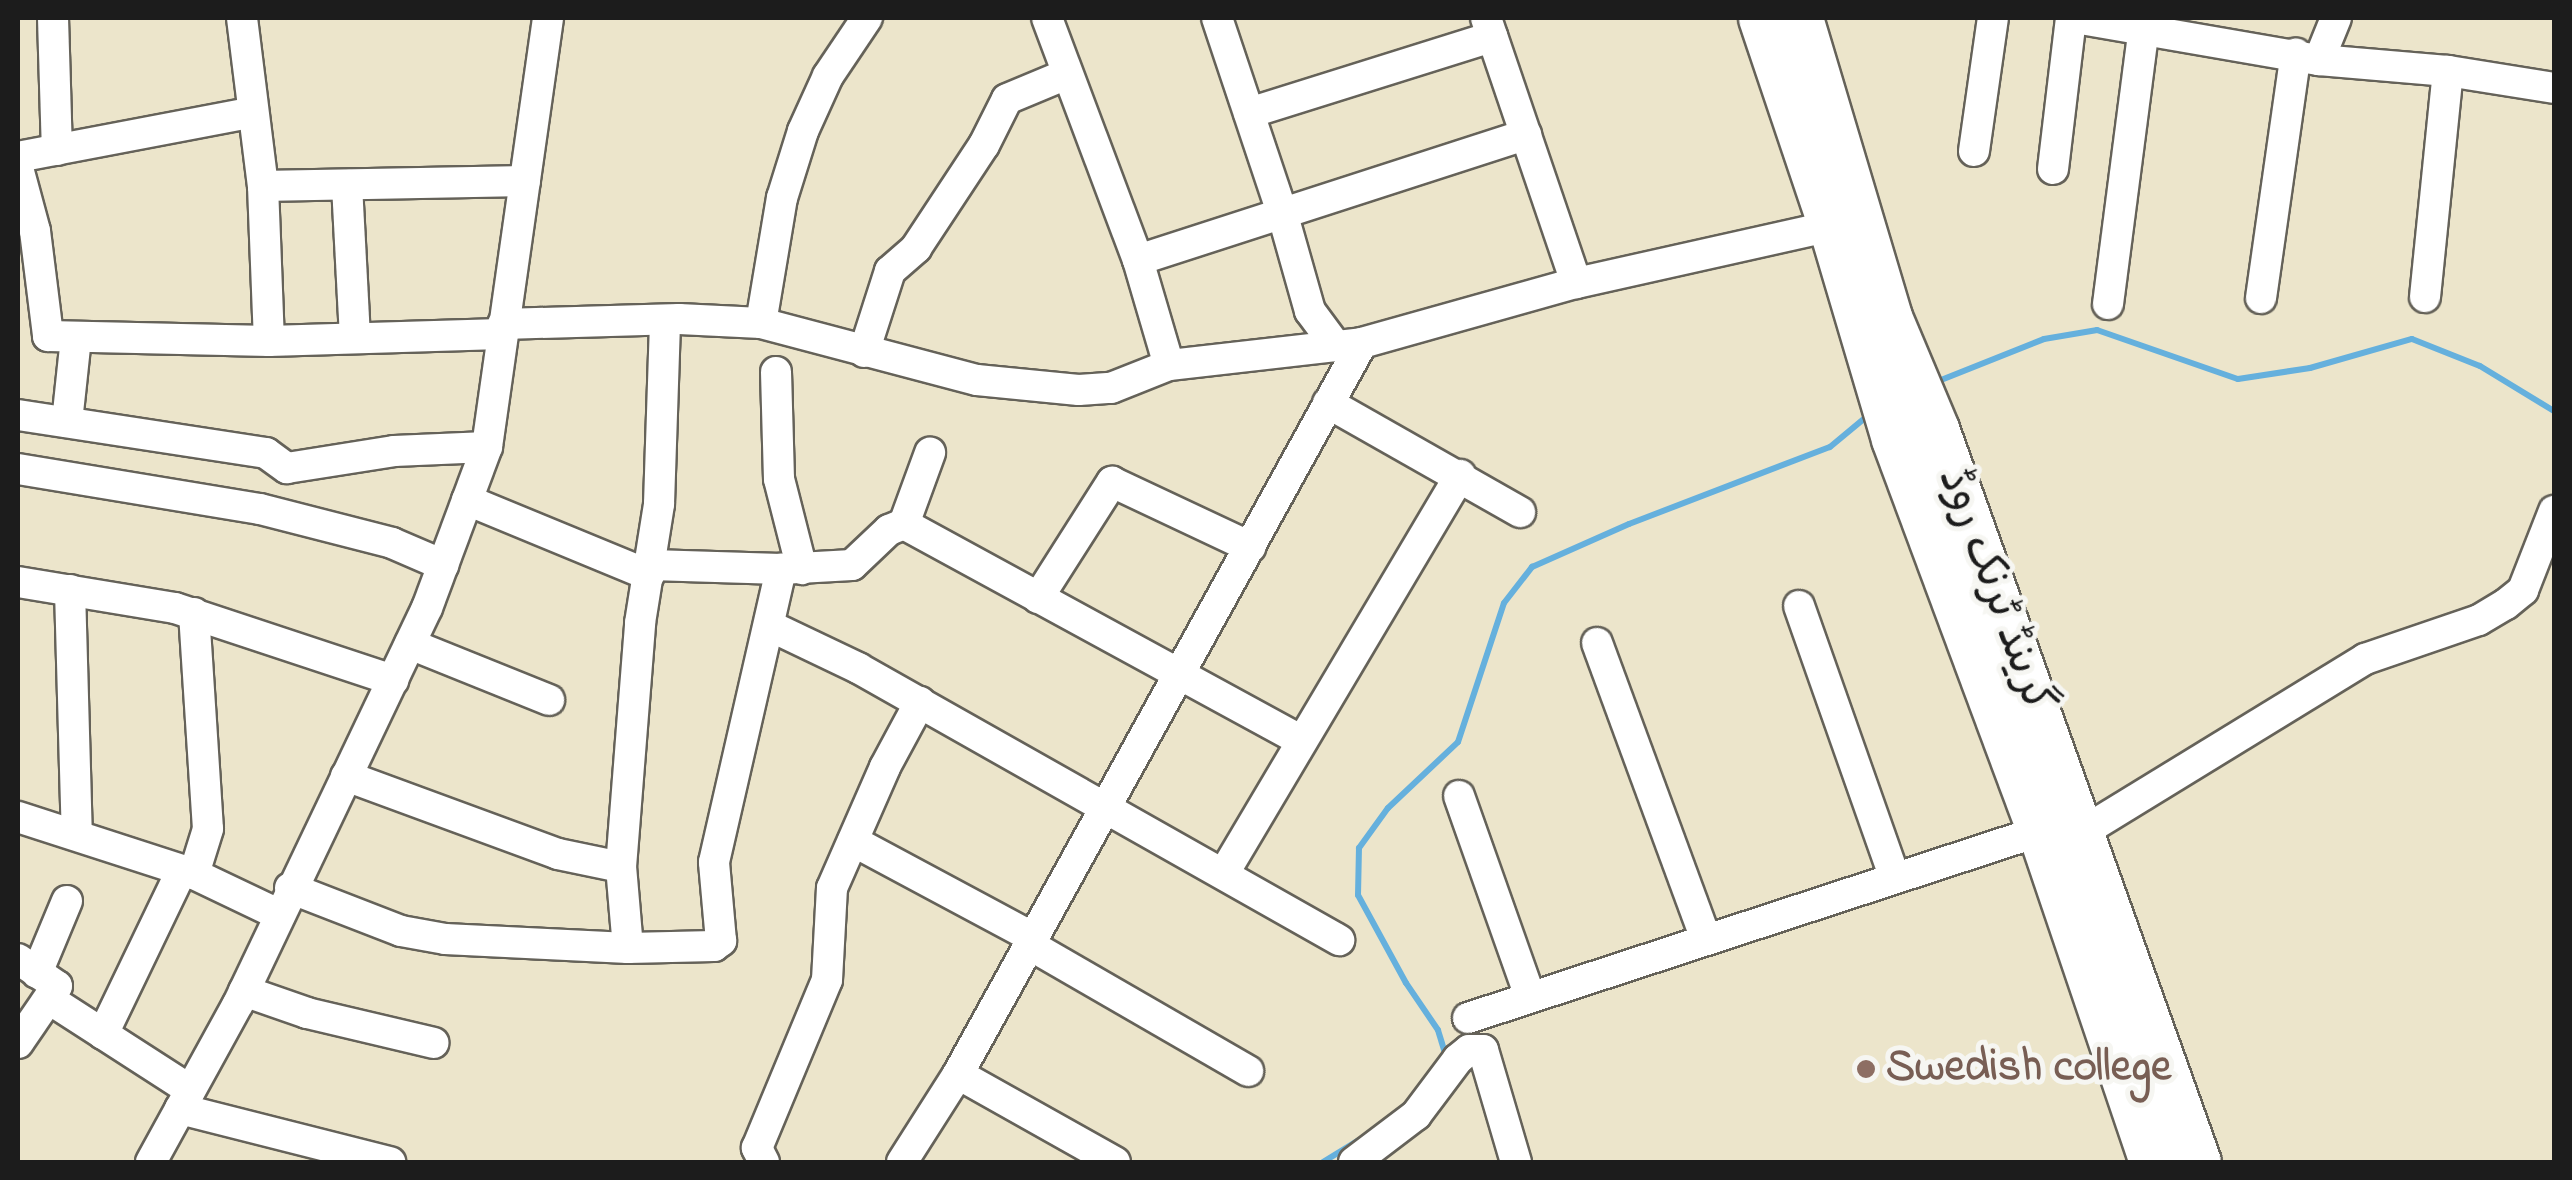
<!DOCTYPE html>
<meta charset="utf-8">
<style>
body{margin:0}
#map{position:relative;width:2572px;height:1180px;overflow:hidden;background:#ece5cb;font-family:"Indie Flower","Playpen Sans Arabic",sans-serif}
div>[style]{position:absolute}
.stream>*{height:6px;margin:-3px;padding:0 3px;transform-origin:3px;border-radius:3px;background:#65b0dd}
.roads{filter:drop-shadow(2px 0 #656259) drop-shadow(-2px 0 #656259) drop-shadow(0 2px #656259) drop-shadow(0 -2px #656259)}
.minor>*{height:30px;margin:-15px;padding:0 15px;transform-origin:15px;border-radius:15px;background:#fff}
.highway>*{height:45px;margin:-22.5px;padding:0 22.5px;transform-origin:22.5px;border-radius:22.5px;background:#fff}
.dots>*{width:28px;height:28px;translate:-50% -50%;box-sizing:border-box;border:5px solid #f6f6f2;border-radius:50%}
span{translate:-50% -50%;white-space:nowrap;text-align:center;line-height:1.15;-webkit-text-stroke:10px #f6f6f2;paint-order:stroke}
.street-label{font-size:45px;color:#1c1c1c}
.education-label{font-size:45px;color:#785e54;font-weight:700}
.left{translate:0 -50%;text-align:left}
.frame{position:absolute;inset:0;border:20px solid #1c1c1c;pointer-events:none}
</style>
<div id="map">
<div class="stream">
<i style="left:1936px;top:382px;width:116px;rotate:-21.7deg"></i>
<i style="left:2044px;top:339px;width:54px;rotate:-9.6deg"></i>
<i style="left:2097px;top:330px;width:149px;rotate:19.2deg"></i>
<i style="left:2238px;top:379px;width:73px;rotate:-8.7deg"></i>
<i style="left:2310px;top:368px;width:106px;rotate:-15.9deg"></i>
<i style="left:2412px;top:339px;width:73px;rotate:21.7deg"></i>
<i style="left:2480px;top:366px;width:87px;rotate:31.3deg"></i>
<i style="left:1441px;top:1058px;width:6px;rotate:-51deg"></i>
<i style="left:1445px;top:1053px;width:24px;rotate:-107deg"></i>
<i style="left:1438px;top:1030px;width:57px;rotate:-124.2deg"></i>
<i style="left:1406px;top:983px;width:100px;rotate:-118.6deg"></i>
<i style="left:1358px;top:895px;width:47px;rotate:-88.8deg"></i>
<i style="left:1359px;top:848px;width:49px;rotate:-54.1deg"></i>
<i style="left:1388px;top:808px;width:96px;rotate:-43.3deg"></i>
<i style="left:1458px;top:742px;width:146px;rotate:-71.7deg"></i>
<i style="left:1504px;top:603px;width:46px;rotate:-52.1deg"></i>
<i style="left:1532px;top:567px;width:106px;rotate:-23.9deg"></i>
<i style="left:1629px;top:524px;width:215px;rotate:-21deg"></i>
<i style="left:1830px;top:447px;width:53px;rotate:-39.7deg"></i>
<i style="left:1323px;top:1162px;width:42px;rotate:-31.4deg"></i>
</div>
<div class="roads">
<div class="minor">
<i style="left:53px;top:18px;width:132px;rotate:88.3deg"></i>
<i style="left:242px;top:18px;width:169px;rotate:82.9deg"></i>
<i style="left:263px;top:186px;width:155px;rotate:87.8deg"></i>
<i style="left:1047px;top:18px;width:259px;rotate:69.4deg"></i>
<i style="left:1138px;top:260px;width:109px;rotate:73.6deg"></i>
<i style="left:1217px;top:18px;width:205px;rotate:71.5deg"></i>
<i style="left:1282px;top:212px;width:103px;rotate:74.2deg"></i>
<i style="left:1310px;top:311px;width:44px;rotate:53.4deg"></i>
<i style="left:1486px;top:18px;width:280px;rotate:71.2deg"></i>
<i style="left:2075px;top:18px;width:248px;rotate:9.8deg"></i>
<i style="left:2319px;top:60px;width:129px;rotate:4.9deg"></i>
<i style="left:2448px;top:71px;width:107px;rotate:9.1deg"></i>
<i style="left:2319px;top:60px;width:45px;rotate:-68deg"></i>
<i style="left:1249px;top:113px;width:255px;rotate:-17.4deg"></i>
<i style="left:1974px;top:151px;width:134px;rotate:-81.9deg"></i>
<i style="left:18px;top:157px;width:239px;rotate:-10.8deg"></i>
<i style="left:18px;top:168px;width:65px;rotate:74.9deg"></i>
<i style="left:35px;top:231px;width:106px;rotate:82.9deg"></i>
<i style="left:48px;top:336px;width:221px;rotate:1.3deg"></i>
<i style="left:269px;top:341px;width:232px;rotate:-1.7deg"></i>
<i style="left:2053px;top:169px;width:152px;rotate:-83.2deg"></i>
<i style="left:347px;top:185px;width:153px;rotate:87deg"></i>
<i style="left:263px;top:186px;width:262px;rotate:-1.1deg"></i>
<i style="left:1138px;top:260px;width:408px;rotate:-17.9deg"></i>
<i style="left:2425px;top:297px;width:227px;rotate:-84.2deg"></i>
<i style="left:2261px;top:298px;width:247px;rotate:-81.9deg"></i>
<i style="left:2108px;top:304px;width:278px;rotate:-82.6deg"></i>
<i style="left:761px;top:323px;width:127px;rotate:-80.5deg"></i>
<i style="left:782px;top:198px;width:70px;rotate:-72.6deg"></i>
<i style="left:803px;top:131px;width:60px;rotate:-65.6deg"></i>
<i style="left:828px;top:76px;width:70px;rotate:-56.1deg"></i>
<i style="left:503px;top:324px;width:176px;rotate:-1.6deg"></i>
<i style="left:679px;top:319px;width:82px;rotate:2.8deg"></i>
<i style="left:761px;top:323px;width:223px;rotate:14.8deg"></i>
<i style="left:977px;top:380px;width:102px;rotate:5.6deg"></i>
<i style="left:1079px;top:390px;width:32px;rotate:-4deg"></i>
<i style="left:1111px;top:388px;width:62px;rotate:-21.6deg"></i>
<i style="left:1169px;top:365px;width:194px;rotate:-6.5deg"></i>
<i style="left:864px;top:352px;width:85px;rotate:-72.2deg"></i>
<i style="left:890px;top:271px;width:35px;rotate:-41deg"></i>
<i style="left:916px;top:248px;width:123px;rotate:-56.6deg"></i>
<i style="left:984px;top:145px;width:51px;rotate:-63.4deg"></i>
<i style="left:1007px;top:99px;width:65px;rotate:-22.6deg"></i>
<i style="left:776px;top:372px;width:107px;rotate:88.4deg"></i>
<i style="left:779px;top:479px;width:93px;rotate:75.7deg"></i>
<i style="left:1328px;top:403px;width:221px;rotate:29.6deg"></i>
<i style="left:18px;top:415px;width:251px;rotate:8.7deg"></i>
<i style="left:266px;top:453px;width:26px;rotate:36deg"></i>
<i style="left:287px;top:468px;width:108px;rotate:-9deg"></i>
<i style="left:394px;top:451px;width:93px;rotate:-2.5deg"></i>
<i style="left:67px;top:422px;width:84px;rotate:-83.9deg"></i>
<i style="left:18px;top:469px;width:245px;rotate:9.4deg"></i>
<i style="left:260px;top:509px;width:136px;rotate:14.4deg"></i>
<i style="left:392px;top:543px;width:56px;rotate:23.3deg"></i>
<i style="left:467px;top:500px;width:197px;rotate:22.4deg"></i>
<i style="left:904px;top:524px;width:76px;rotate:-69.9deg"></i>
<i style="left:651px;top:565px;width:130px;rotate:1.8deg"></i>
<i style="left:781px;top:569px;width:71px;rotate:-3.2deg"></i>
<i style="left:852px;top:565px;width:51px;rotate:-43.4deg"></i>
<i style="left:889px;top:530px;width:16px;rotate:-22deg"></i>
<i style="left:904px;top:524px;width:453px;rotate:28.6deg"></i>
<i style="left:18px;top:582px;width:159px;rotate:9.4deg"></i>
<i style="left:175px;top:608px;width:230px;rotate:18.3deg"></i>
<i style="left:70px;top:590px;width:244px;rotate:88.4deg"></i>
<i style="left:1038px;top:598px;width:138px;rotate:-57.5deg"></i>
<i style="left:1112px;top:482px;width:153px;rotate:25.2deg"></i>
<i style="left:1799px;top:606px;width:288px;rotate:70.6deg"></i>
<i style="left:194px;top:613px;width:216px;rotate:86.3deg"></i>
<i style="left:208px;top:829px;width:47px;rotate:107.3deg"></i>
<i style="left:770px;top:626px;width:98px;rotate:25.5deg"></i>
<i style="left:858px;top:668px;width:553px;rotate:29.49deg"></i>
<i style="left:1597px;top:643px;width:316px;rotate:69.8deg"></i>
<i style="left:410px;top:644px;width:150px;rotate:21.9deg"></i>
<i style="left:346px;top:776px;width:226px;rotate:20.2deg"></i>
<i style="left:558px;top:854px;width:64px;rotate:11.7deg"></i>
<i style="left:1459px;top:796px;width:213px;rotate:70.5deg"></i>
<i style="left:18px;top:817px;width:185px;rotate:17.9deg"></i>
<i style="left:194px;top:874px;width:95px;rotate:25.5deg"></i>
<i style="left:2081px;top:833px;width:333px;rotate:-31.5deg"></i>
<i style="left:2365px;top:659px;width:120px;rotate:-18.9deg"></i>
<i style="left:2479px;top:620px;width:31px;rotate:-31deg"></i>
<i style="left:2506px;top:604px;width:22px;rotate:-39deg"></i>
<i style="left:2523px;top:590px;width:85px;rotate:-68.6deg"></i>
<i style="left:853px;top:841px;width:205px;rotate:28.2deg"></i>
<i style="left:1224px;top:873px;width:463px;rotate:-59.3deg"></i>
<i style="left:290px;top:888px;width:119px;rotate:21.2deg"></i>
<i style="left:401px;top:931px;width:45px;rotate:10.3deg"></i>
<i style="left:445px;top:939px;width:183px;rotate:2.8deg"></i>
<i style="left:628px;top:948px;width:86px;rotate:-1.3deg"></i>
<i style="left:714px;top:946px;width:9px;rotate:-36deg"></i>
<i style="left:721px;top:941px;width:79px;rotate:-95.1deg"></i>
<i style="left:714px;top:862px;width:301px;rotate:-77.1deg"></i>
<i style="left:1030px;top:945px;width:252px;rotate:30deg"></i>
<i style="left:628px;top:948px;width:81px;rotate:-94.9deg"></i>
<i style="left:621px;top:867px;width:245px;rotate:-85.5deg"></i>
<i style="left:640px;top:623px;width:121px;rotate:-80.9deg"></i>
<i style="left:659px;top:504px;width:184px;rotate:-88.1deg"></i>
<i style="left:18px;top:959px;width:47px;rotate:34.7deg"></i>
<i style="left:57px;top:986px;width:69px;rotate:124.4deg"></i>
<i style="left:37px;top:973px;width:78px;rotate:-67.4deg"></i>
<i style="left:244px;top:991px;width:67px;rotate:19.2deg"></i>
<i style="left:307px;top:1013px;width:130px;rotate:13.3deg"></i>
<i style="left:49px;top:999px;width:168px;rotate:32.8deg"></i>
<i style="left:1468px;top:1018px;width:602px;rotate:-18.1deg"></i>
<i style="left:103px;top:1034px;width:182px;rotate:-64.3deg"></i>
<i style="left:958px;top:1074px;width:180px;rotate:29.3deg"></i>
<i style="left:180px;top:1109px;width:217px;rotate:14.2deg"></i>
<i style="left:151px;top:1162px;width:180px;rotate:-61.2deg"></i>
<i style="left:238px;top:1004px;width:439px;rotate:-64.5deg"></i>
<i style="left:427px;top:608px;width:172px;rotate:-69.6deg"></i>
<i style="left:487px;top:447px;width:433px;rotate:-81.9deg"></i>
<i style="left:764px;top:1162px;width:16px;rotate:-117deg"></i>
<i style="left:757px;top:1148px;width:182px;rotate:-67.4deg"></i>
<i style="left:827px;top:980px;width:92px;rotate:-86.9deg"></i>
<i style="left:832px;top:888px;width:132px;rotate:-66.3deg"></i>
<i style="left:885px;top:767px;width:74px;rotate:-61.7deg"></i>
<i style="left:902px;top:1162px;width:104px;rotate:-57.5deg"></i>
<i style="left:958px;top:1074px;width:835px;rotate:-61.07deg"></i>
<i style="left:1362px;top:343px;width:222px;rotate:-15.7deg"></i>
<i style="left:1576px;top:283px;width:261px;rotate:-12.6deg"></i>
<i style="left:1354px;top:1162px;width:78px;rotate:-37.2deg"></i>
<i style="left:1416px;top:1115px;width:70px;rotate:-53.1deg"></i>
<i style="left:1458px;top:1059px;width:14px;rotate:-39deg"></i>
<i style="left:1469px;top:1050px;width:14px"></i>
<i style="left:1483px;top:1050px;width:117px;rotate:73.6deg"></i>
</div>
<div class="highway">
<i style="left:1761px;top:18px;width:219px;rotate:71.4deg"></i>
<i style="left:1831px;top:226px;width:222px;rotate:73.5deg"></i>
<i style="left:1894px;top:439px;width:418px;rotate:69.6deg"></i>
<i style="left:2040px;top:831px;width:349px;rotate:71.3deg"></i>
<i style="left:1800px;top:18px;width:312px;rotate:73.4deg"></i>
<i style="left:1889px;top:317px;width:121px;rotate:67.2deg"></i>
<i style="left:1936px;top:429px;width:778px;rotate:70.33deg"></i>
</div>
</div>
<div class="dots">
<i style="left:1866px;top:1069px;background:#8d6e63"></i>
</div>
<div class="street-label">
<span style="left:1994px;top:591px;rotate:70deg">گرینڈ ٹرنک روڈ</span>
</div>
<div class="education-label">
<span class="left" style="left:1886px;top:1069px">Swedish college</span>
</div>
<div class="frame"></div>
</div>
